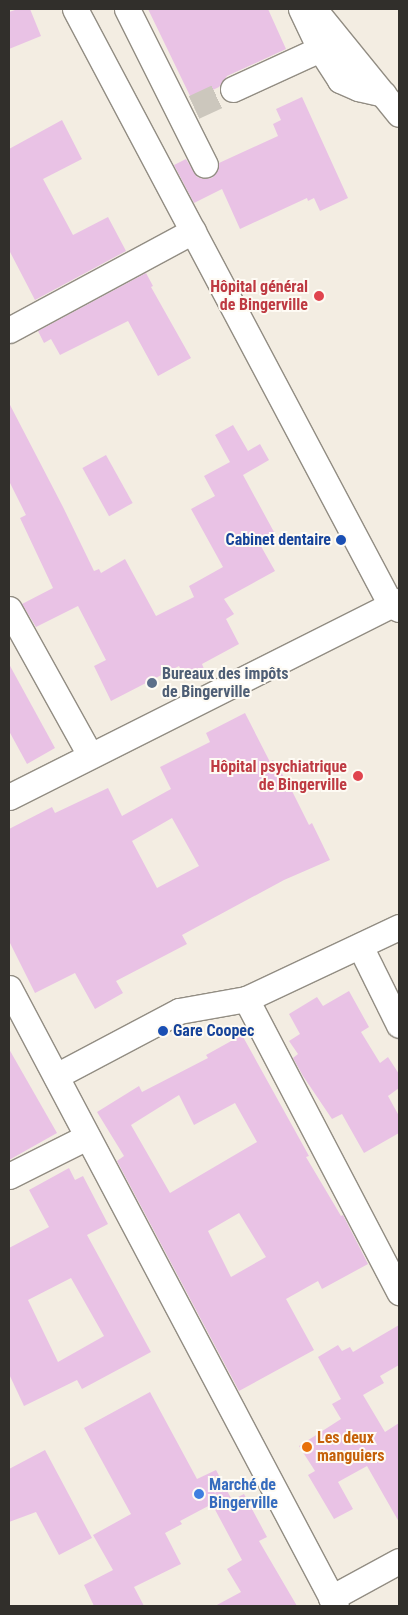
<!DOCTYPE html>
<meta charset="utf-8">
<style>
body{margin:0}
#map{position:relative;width:408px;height:1615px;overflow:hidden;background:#f3ede2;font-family:"Roboto Condensed",sans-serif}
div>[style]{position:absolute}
.building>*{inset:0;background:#e9c2e5;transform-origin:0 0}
.minor-tunnel>*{height:25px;margin-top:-12.5px;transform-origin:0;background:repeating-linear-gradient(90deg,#ccc7bd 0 25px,transparent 0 37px)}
.roads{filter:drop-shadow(1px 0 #928d83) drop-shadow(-1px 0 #928d83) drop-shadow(0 1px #928d83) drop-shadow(0 -1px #928d83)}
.minor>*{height:25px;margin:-12.5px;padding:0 12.5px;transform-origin:12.5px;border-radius:12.5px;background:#fff}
.dots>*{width:14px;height:14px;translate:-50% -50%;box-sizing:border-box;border:2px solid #fefbf4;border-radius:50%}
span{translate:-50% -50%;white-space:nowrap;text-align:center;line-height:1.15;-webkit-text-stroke:4px #fefbf4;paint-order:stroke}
.health-label{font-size:16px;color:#be3a42;font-weight:700}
.right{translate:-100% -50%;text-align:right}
.transit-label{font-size:16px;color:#164399;font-weight:700}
.left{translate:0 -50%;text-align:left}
.service-label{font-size:16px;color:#4e5e75;font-weight:700}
.food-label{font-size:16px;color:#c56008;font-weight:700}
.shop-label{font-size:16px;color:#366cbe;font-weight:700}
.frame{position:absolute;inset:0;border:10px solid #312f2b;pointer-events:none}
</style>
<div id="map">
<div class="building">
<i style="clip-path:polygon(18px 9px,30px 9px,41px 36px,9px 49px,9px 12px)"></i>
<i style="clip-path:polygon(148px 9px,268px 9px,286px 49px,227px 76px,219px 87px,192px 100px)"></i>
<i style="clip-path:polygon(302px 97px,348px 198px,320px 211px,314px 198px,308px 201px,307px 198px,240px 229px,222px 189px,194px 203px,174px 165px,186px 159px,197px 177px,204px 179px,212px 178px,217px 172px,219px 163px,278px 136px,273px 124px,281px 120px,276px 109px)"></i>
<i style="clip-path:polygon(62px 120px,82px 159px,43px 179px,73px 235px,108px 217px,126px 251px,35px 300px,9px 250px,9px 149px)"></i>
<i style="clip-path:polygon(146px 273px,153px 286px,151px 287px,191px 358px,158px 376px,128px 321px,60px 355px,51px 339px,44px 343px,38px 331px)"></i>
<i style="clip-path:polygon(9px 403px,63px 507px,94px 571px,99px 569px,101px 573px,125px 559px,156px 616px,194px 597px,189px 586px,223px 567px,191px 509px,215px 496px,204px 476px,230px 462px,215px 435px,233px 425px,248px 451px,260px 444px,269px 460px,243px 475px,274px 532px,258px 541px,275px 571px,224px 599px,234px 614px,226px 619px,239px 644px,202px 664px,204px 669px,185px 678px,179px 666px,111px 701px,94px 666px,106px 660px,78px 606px,36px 627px,22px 604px,53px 588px,20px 518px,26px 515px,9px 481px)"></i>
<i style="left:106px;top:455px;width:55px;height:27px;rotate:61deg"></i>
<i style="clip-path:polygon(9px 664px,55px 748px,27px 764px,9px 731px)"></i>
<i style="clip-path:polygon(evenodd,245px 713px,270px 762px,273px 760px,288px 783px,309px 825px,312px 823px,330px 860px,284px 880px,182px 935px,187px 944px,116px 981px,123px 993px,95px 1009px,75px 973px,35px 993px,9px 941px,9px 829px,52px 807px,55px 813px,108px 788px,122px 816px,171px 789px,160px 767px,210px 742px,206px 733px,245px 713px,172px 818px,199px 866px,157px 888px,132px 841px,172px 818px)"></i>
<i style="clip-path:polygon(349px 991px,369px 1027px,361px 1032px,380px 1063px,388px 1057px,399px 1074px,399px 1088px,388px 1096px,399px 1116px,399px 1133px,364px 1153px,342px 1114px,332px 1119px,303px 1076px,293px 1058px,298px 1054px,289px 1041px,300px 1034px,289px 1014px,317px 997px,323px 1006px)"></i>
<i style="clip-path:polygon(evenodd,242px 1035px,309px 1156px,306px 1157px,341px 1216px,343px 1215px,368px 1264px,322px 1289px,318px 1281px,286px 1299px,314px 1350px,239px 1391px,117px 1161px,124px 1156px,97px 1112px,139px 1086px,142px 1092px,208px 1058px,206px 1055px,242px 1035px,179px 1095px,194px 1125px,235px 1103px,257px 1142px,170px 1193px,131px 1125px,179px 1095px,242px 1035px,239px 1213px,266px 1257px,231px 1277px,208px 1231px,239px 1213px)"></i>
<i style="clip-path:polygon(9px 1049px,57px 1133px,9px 1160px)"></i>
<i style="clip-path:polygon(evenodd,69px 1168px,75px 1180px,83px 1176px,108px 1224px,87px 1235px,151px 1352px,82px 1389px,77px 1380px,24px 1406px,9px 1374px,9px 1248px,49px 1227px,29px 1190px,69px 1168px,71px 1278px,104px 1336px,58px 1362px,28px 1300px,71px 1278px)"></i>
<i style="clip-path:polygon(399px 1325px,399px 1365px,380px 1376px,384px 1383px,363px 1395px,385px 1432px,399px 1423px,399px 1522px,367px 1466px,338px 1482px,353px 1509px,334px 1519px,308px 1475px,315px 1471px,299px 1446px,341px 1419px,332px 1404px,341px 1399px,318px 1357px,338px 1345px,342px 1351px,350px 1347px,353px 1352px)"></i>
<i style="clip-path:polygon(150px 1392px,197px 1479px,216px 1470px,232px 1500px,244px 1494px,267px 1537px,259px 1541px,297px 1606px,215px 1606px,241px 1592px,227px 1569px,242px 1560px,212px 1504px,180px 1521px,182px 1524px,165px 1533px,181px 1564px,134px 1587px,144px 1606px,94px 1606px,84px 1585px,113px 1570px,93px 1535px,131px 1514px,84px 1428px)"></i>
<i style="clip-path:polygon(45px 1450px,92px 1538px,59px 1555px,36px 1512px,9px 1522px,9px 1469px)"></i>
</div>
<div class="minor-tunnel">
<i style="left:194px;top:107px;width:43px;rotate:-24.8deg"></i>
</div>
<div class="roads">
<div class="minor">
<i style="left:75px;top:9px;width:675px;rotate:62.07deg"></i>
<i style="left:391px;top:605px;width:9px;rotate:27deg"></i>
<i style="left:127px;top:9px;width:174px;rotate:63.4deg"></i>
<i style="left:301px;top:9px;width:44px;rotate:64.6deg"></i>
<i style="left:320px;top:49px;width:37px;rotate:57deg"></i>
<i style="left:340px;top:80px;width:20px;rotate:24deg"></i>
<i style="left:358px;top:88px;width:26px;rotate:13deg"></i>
<i style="left:314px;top:9px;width:135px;rotate:51deg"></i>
<i style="left:233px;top:89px;width:96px;rotate:-24.7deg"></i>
<i style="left:9px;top:330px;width:209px;rotate:-28.3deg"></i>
<i style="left:9px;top:609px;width:167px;rotate:61deg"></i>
<i style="left:9px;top:797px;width:436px;rotate:-26.7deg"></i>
<i style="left:360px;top:946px;width:88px;rotate:63.7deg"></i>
<i style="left:9px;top:988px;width:699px;rotate:62.12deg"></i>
<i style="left:246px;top:999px;width:331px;rotate:62.4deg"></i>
<i style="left:56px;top:1076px;width:139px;rotate:-27.9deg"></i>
<i style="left:179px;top:1011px;width:68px;rotate:-10.2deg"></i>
<i style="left:246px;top:999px;width:169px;rotate:-25.2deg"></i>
<i style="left:9px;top:1176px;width:87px;rotate:-26.6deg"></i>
<i style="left:331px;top:1598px;width:77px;rotate:-28.6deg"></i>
</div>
</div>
<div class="dots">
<i style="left:319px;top:296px;background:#e0444e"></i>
<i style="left:341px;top:540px;background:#1a4fb4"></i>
<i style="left:152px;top:683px;background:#5c6f8a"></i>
<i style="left:358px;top:776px;background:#e0444e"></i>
<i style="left:163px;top:1031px;background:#1a4fb4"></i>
<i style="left:307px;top:1447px;background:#e8710a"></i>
<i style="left:199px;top:1494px;background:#3f7fe0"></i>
</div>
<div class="health-label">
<span class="right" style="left:308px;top:296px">Hôpital général<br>de Bingerville</span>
<span class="right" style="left:347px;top:776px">Hôpital psychiatrique<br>de Bingerville</span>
</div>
<div class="transit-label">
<span class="right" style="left:331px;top:540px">Cabinet dentaire</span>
<span class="left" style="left:173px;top:1031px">Gare Coopec</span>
</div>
<div class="service-label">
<span class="left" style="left:162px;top:683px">Bureaux des impôts<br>de Bingerville</span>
</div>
<div class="food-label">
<span class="left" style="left:317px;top:1447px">Les deux<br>manguiers</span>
</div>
<div class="shop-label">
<span class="left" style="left:209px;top:1494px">Marché de<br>Bingerville</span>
</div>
<div class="frame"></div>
</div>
